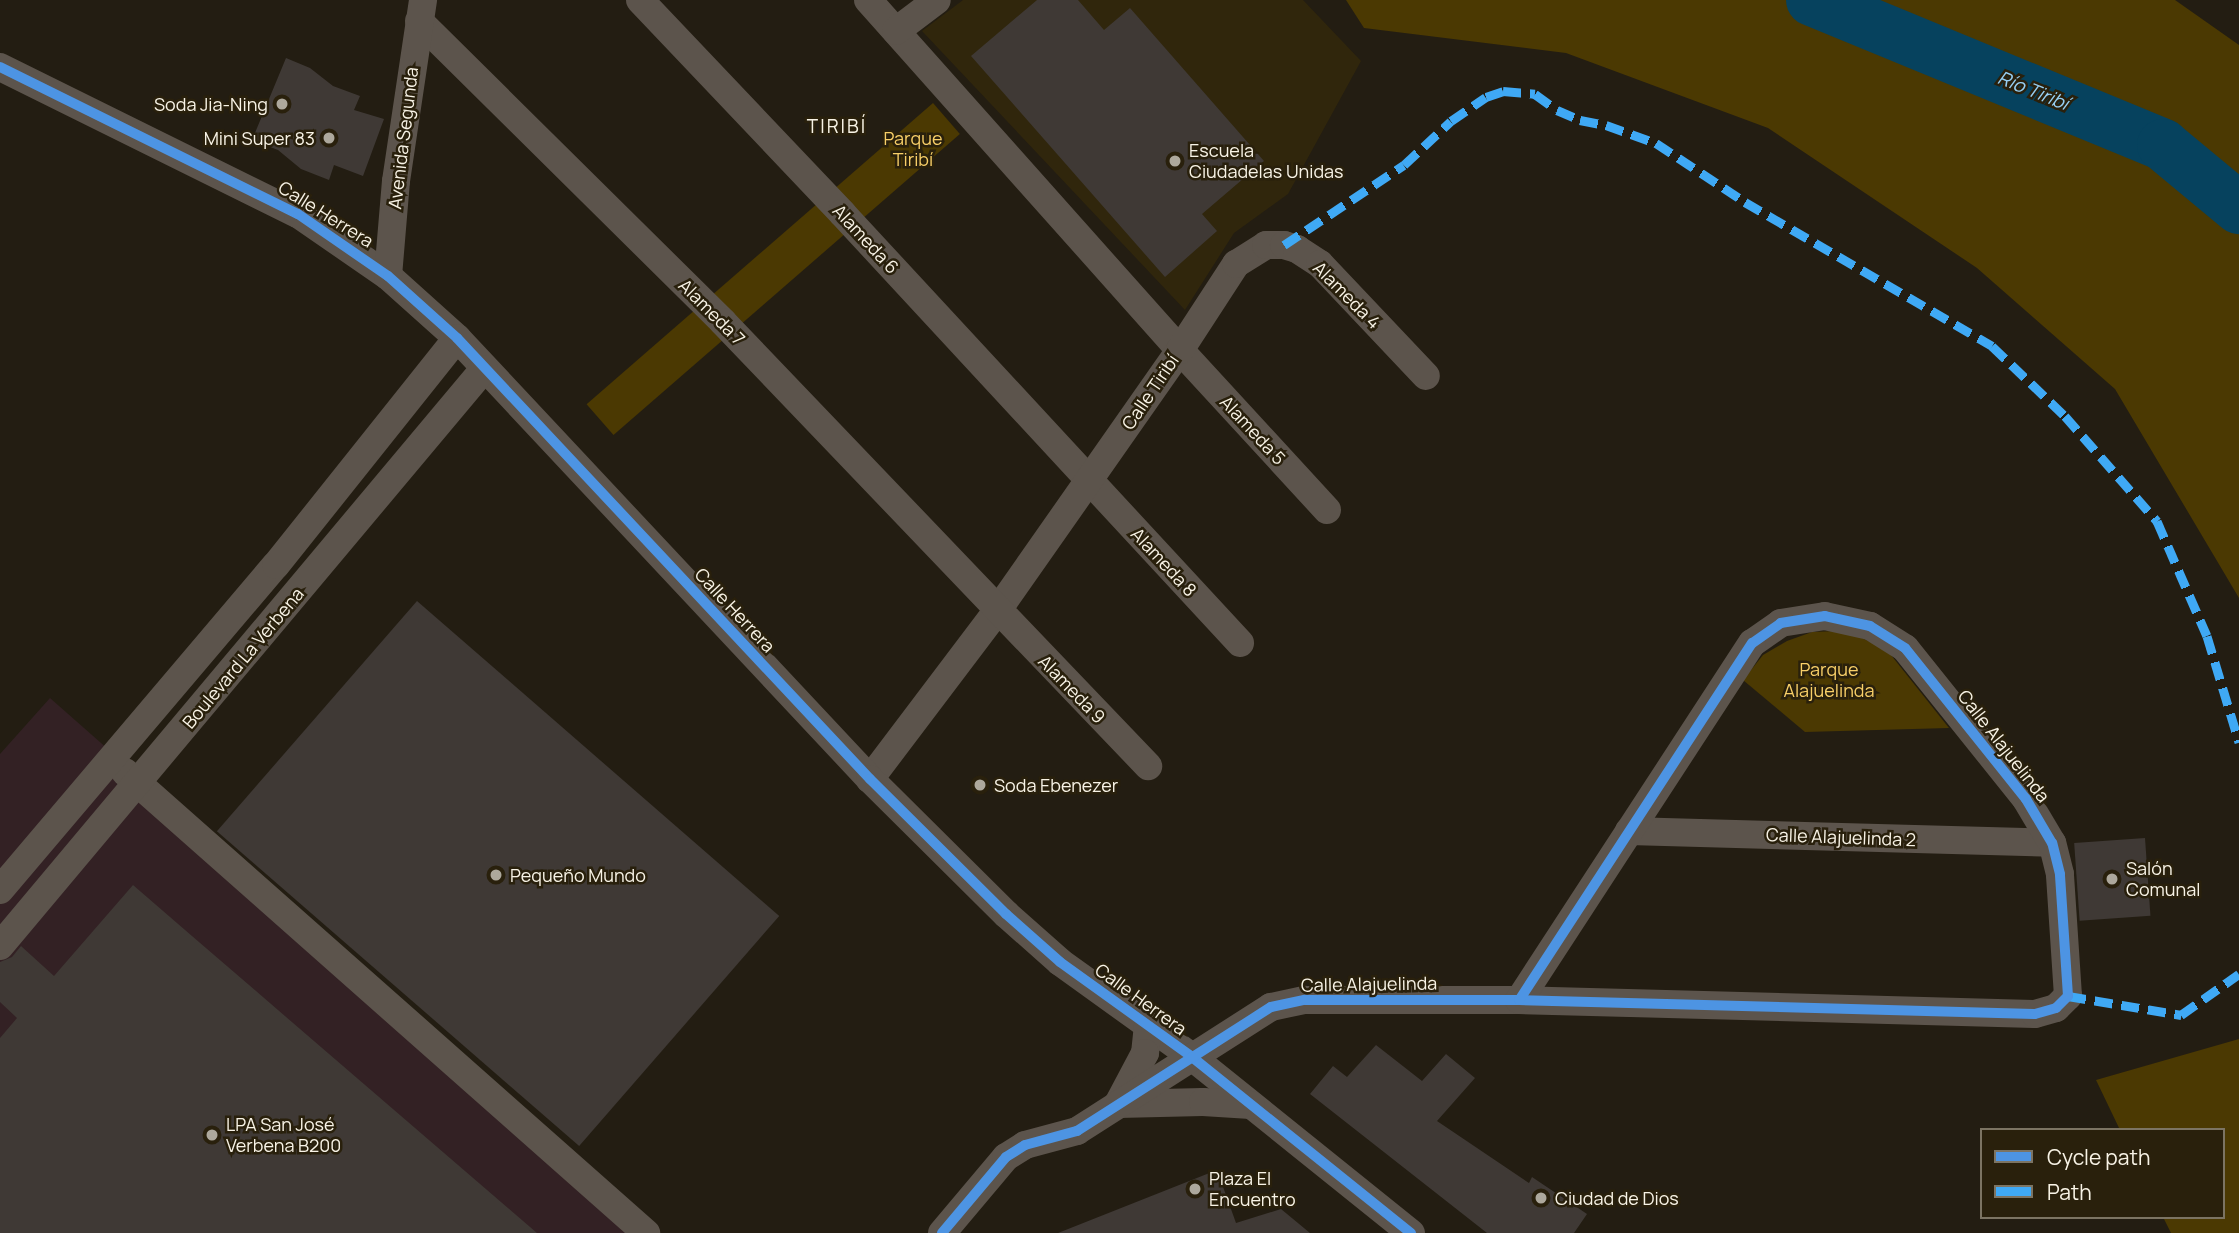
<!DOCTYPE html>
<meta charset="utf-8">
<style>
body{margin:0}
#map{position:relative;width:2239px;height:1233px;overflow:hidden;background:#231d12;font-family:Manrope,sans-serif}
div>[style]{position:absolute}
.industrial>*{inset:0;background:#332124}
.built>*{inset:0;background:#30260c}
.green>*{inset:0;background:#4b3902;transform-origin:0 0}
.river>*{height:52px;margin:-26px;padding:0 26px;transform-origin:26px;border-radius:26px;background:#06425e}
.building>*{inset:0;background:#3f3935;transform-origin:0 0}
.minor>*{height:28px;margin:-14px;padding:0 14px;transform-origin:14px;border-radius:14px;background:#5c544c}
.quiet>*{height:9px;margin-top:-4.5px;transform-origin:0;background:repeating-linear-gradient(90deg,#3fa9f5 0 18px,transparent 0 27px)}
.cycleway>*{height:10px;margin:-5px;padding:0 5px;transform-origin:5px;border-radius:5px;background:#4d94e3}
.dots>*{width:19px;height:19px;translate:-50% -50%;box-sizing:border-box;border:4px solid #29200c;border-radius:50%}
span{translate:-50% -50%;white-space:nowrap;text-align:center;line-height:1.15;-webkit-text-stroke:5px #29200c;paint-order:stroke}
.poi-label{font-size:18px;color:#f8f3e6}
.right{translate:-100% -50%;text-align:right}
.left{translate:0 -50%;text-align:left}
.street-label{font-size:18px;color:#f8f3e6}
.park-label{font-size:18px;color:#f8cf68}
.water-label{font-size:19px;color:#96cff3;font-style:italic}
.neighbourhood-label{font-size:19px;color:#f8f3e6;letter-spacing:2px}
.legend{position:absolute;left:1980px;top:1128px;width:245px;height:91px;box-sizing:border-box;background:#29200c;border:2px solid #7c7463;margin:0;padding:9px 12px;list-style:none;font-size:21px;color:#f8f3e6}
.legend li{display:flex;align-items:center;gap:14px;height:35px}
.legend b{width:35px;border:2px solid #7c7463}
</style>
<div id="map">
<div class="industrial">
<i style="clip-path:polygon(50px 698px,657px 1233px,0 1233px,0 754px)"></i>
</div>
<div class="built">
<i style="clip-path:polygon(963px 0,1303px 0,1361px 61px,1288px 194px,1234px 233px,1185px 310px,922px 31px)"></i>
</div>
<div class="green">
<i style="clip-path:polygon(1346px 0,2175px 0,2239px 45px,2239px 598px,2115px 389px,1977px 268px,1768px 128px,1566px 53px,1364px 28px)"></i>
<i style="left:933px;top:103px;width:41px;height:459px;rotate:49deg"></i>
<i style="clip-path:polygon(1836px 631px,1862px 638px,1887px 650px,1949px 728px,1805px 732px,1743px 680px,1763px 655px,1787px 641px,1812px 632px)"></i>
<i style="clip-path:polygon(2239px 1039px,2239px 1233px,2171px 1233px,2163px 1217px,2223px 1217px,2223px 1130px,2120px 1130px,2096px 1080px)"></i>
</div>
<div class="river">
<i style="left:1812px;top:0;width:380px;rotate:22.4deg"></i>
<i style="left:2163px;top:145px;width:99px;rotate:39.7deg"></i>
</div>
<div class="building">
<i style="clip-path:polygon(1037px 0,1078px 0,1104px 30px,1130px 8px,1264px 161px,1202px 214px,1217px 231px,1165px 277px,971px 56px)"></i>
<i style="clip-path:polygon(286px 58px,310px 68px,333px 86px,360px 96px,354px 110px,384px 119px,363px 176px,334px 165px,329px 180px,301px 169px,278px 150px,252px 140px)"></i>
<i style="left:417px;top:601px;width:480px;height:305px;rotate:41deg"></i>
<i style="left:2145px;top:838px;width:78px;height:71px;rotate:86deg"></i>
<i style="clip-path:polygon(133px 885px,192px 936px,537px 1233px,0 1233px,0 1038px,17px 1018px,0 1002px,0 962px,12px 957px,21px 946px,54px 976px)"></i>
<i style="clip-path:polygon(1376px 1045px,1422px 1081px,1446px 1054px,1475px 1078px,1437px 1121px,1529px 1183px,1532px 1177px,1587px 1214px,1574px 1233px,1487px 1233px,1310px 1094px,1333px 1066px,1347px 1077px)"></i>
<i style="clip-path:polygon(1217px 1170px,1236px 1223px,1281px 1209px,1310px 1233px,1058px 1233px)"></i>
</div>
<div class="minor">
<i style="left:640px;top:0;width:294px;rotate:46.5deg"></i>
<i style="left:842px;top:213px;width:586px;rotate:47.21deg"></i>
<i style="left:868px;top:0;width:469px;rotate:48.3deg"></i>
<i style="left:1180px;top:350px;width:319px;rotate:125deg"></i>
<i style="left:997px;top:611px;width:211px;rotate:127.1deg"></i>
<i style="left:419px;top:21px;width:428px;rotate:44.7deg"></i>
<i style="left:723px;top:322px;width:615px;rotate:46.25deg"></i>
<i style="left:896px;top:31px;width:51px;rotate:-37.1deg"></i>
<i style="left:0;top:67px;width:332px;rotate:26.3deg"></i>
<i style="left:298px;top:214px;width:109px;rotate:34.6deg"></i>
<i style="left:388px;top:276px;width:93px;rotate:41.9deg"></i>
<i style="left:457px;top:338px;width:604px;rotate:46.88deg"></i>
<i style="left:870px;top:779px;width:192px;rotate:44.8deg"></i>
<i style="left:1006px;top:914px;width:72px;rotate:41.6deg"></i>
<i style="left:1060px;top:962px;width:163px;rotate:35.7deg"></i>
<i style="left:1192px;top:1057px;width:281px;rotate:38.8deg"></i>
<i style="left:388px;top:276px;width:95px;rotate:-85.2deg"></i>
<i style="left:396px;top:181px;width:183px;rotate:-81.5deg"></i>
<i style="left:1327px;top:510px;width:217px;rotate:-132.6deg"></i>
<i style="left:1180px;top:350px;width:103px;rotate:-56.9deg"></i>
<i style="left:1236px;top:264px;width:36px;rotate:-32deg"></i>
<i style="left:1266px;top:245px;width:18px"></i>
<i style="left:1284px;top:245px;width:14px;rotate:17deg"></i>
<i style="left:1297px;top:249px;width:27px;rotate:33deg"></i>
<i style="left:1320px;top:264px;width:154px;rotate:46.6deg"></i>
<i style="left:125px;top:772px;width:696px;rotate:41.5deg"></i>
<i style="left:1629px;top:831px;width:423px;rotate:1.6deg"></i>
<i style="left:0;top:890px;width:426px;rotate:-49.7deg"></i>
<i style="left:276px;top:565px;width:290px;rotate:-51.4deg"></i>
<i style="left:0;top:946px;width:753px;rotate:-50.01deg"></i>
<i style="left:1148px;top:1025px;width:28px;rotate:96deg"></i>
<i style="left:1145px;top:1053px;width:58px;rotate:117.9deg"></i>
<i style="left:1118px;top:1104px;width:85px;rotate:-1.3deg"></i>
<i style="left:1203px;top:1102px;width:48px;rotate:3.6deg"></i>
<i style="left:942px;top:1233px;width:99px;rotate:-49.9deg"></i>
<i style="left:1006px;top:1157px;width:22px;rotate:-32deg"></i>
<i style="left:1025px;top:1145px;width:54px;rotate:-15.1deg"></i>
<i style="left:1077px;top:1131px;width:230px;rotate:-32.6deg"></i>
<i style="left:1271px;top:1007px;width:35px;rotate:-12deg"></i>
<i style="left:1305px;top:1000px;width:214px"></i>
<i style="left:1519px;top:1000px;width:516px;rotate:1.55deg"></i>
<i style="left:2035px;top:1014px;width:22px;rotate:-16deg"></i>
<i style="left:2056px;top:1008px;width:17px;rotate:-45deg"></i>
<i style="left:2068px;top:996px;width:122px;rotate:-93.8deg"></i>
<i style="left:2060px;top:874px;width:32px;rotate:-104deg"></i>
<i style="left:2052px;top:843px;width:51px;rotate:-120.6deg"></i>
<i style="left:2026px;top:799px;width:193px;rotate:-128.7deg"></i>
<i style="left:1905px;top:648px;width:41px;rotate:-147.8deg"></i>
<i style="left:1870px;top:626px;width:46px;rotate:-167.5deg"></i>
<i style="left:1825px;top:616px;width:45px;rotate:171deg"></i>
<i style="left:1781px;top:623px;width:35px;rotate:145deg"></i>
<i style="left:1752px;top:643px;width:426px;rotate:123.1deg"></i>
</div>
<div class="quiet">
<i style="left:1284px;top:245px;width:144px;rotate:-33.7deg"></i>
<i style="left:1404px;top:165px;width:64px;rotate:-43.1deg"></i>
<i style="left:1451px;top:121px;width:42px;rotate:-34.4deg"></i>
<i style="left:1486px;top:97px;width:18px;rotate:-19deg"></i>
<i style="left:1503px;top:91px;width:32px;rotate:5deg"></i>
<i style="left:1535px;top:94px;width:27px;rotate:36deg"></i>
<i style="left:1557px;top:110px;width:25px;rotate:23deg"></i>
<i style="left:1580px;top:120px;width:26px;rotate:11deg"></i>
<i style="left:1606px;top:125px;width:53px;rotate:19.8deg"></i>
<i style="left:1656px;top:143px;width:107px;rotate:33.5deg"></i>
<i style="left:1745px;top:202px;width:286px;rotate:30.2deg"></i>
<i style="left:1992px;top:346px;width:101px;rotate:43.8deg"></i>
<i style="left:2065px;top:416px;width:140px;rotate:48.8deg"></i>
<i style="left:2157px;top:521px;width:125px;rotate:66.5deg"></i>
<i style="left:2207px;top:636px;width:111px;rotate:73.2deg"></i>
<i style="left:2068px;top:996px;width:115px;rotate:9.5deg"></i>
<i style="left:2181px;top:1015px;width:71px;rotate:-35.3deg"></i>
</div>
<div class="cycleway">
<i style="left:0;top:67px;width:332px;rotate:26.3deg"></i>
<i style="left:298px;top:214px;width:109px;rotate:34.6deg"></i>
<i style="left:388px;top:276px;width:93px;rotate:41.9deg"></i>
<i style="left:457px;top:338px;width:604px;rotate:46.88deg"></i>
<i style="left:870px;top:779px;width:192px;rotate:44.8deg"></i>
<i style="left:1006px;top:914px;width:72px;rotate:41.6deg"></i>
<i style="left:1060px;top:962px;width:163px;rotate:35.7deg"></i>
<i style="left:1192px;top:1057px;width:281px;rotate:38.8deg"></i>
<i style="left:942px;top:1233px;width:99px;rotate:-49.9deg"></i>
<i style="left:1006px;top:1157px;width:22px;rotate:-32deg"></i>
<i style="left:1025px;top:1145px;width:54px;rotate:-15.1deg"></i>
<i style="left:1077px;top:1131px;width:230px;rotate:-32.6deg"></i>
<i style="left:1271px;top:1007px;width:35px;rotate:-12deg"></i>
<i style="left:1305px;top:1000px;width:214px"></i>
<i style="left:1519px;top:1000px;width:516px;rotate:1.55deg"></i>
<i style="left:2035px;top:1014px;width:22px;rotate:-16deg"></i>
<i style="left:2056px;top:1008px;width:17px;rotate:-45deg"></i>
<i style="left:2068px;top:996px;width:122px;rotate:-93.8deg"></i>
<i style="left:2060px;top:874px;width:32px;rotate:-104deg"></i>
<i style="left:2052px;top:843px;width:51px;rotate:-120.6deg"></i>
<i style="left:2026px;top:799px;width:193px;rotate:-128.7deg"></i>
<i style="left:1905px;top:648px;width:41px;rotate:-147.8deg"></i>
<i style="left:1870px;top:626px;width:46px;rotate:-167.5deg"></i>
<i style="left:1825px;top:616px;width:45px;rotate:171deg"></i>
<i style="left:1781px;top:623px;width:35px;rotate:145deg"></i>
<i style="left:1752px;top:643px;width:426px;rotate:123.1deg"></i>
</div>
<div class="dots">
<i style="left:282px;top:104px;background:#ada89c"></i>
<i style="left:329px;top:138px;background:#ada89c"></i>
<i style="left:1175px;top:161px;background:#ada89c"></i>
<i style="left:980px;top:785px;background:#ada89c"></i>
<i style="left:496px;top:875px;background:#ada89c"></i>
<i style="left:2112px;top:879px;background:#ada89c"></i>
<i style="left:212px;top:1135px;background:#ada89c"></i>
<i style="left:1195px;top:1189px;background:#ada89c"></i>
<i style="left:1541px;top:1198px;background:#ada89c"></i>
</div>
<div class="poi-label">
<span class="right" style="left:268px;top:104px">Soda Jia-Ning</span>
<span class="right" style="left:315px;top:138px">Mini Super 83</span>
<span class="left" style="left:1189px;top:161px">Escuela<br>Ciudadelas Unidas</span>
<span class="left" style="left:994px;top:785px">Soda Ebenezer</span>
<span class="left" style="left:2126px;top:879px">Salón<br>Comunal</span>
<span class="left" style="left:510px;top:875px">Pequeño Mundo</span>
<span class="left" style="left:226px;top:1135px">LPA San José<br>Verbena B200</span>
<span class="left" style="left:1209px;top:1189px">Plaza El<br>Encuentro</span>
<span class="left" style="left:1555px;top:1198px">Ciudad de Dios</span>
</div>
<div class="street-label">
<span style="left:403px;top:138px;rotate:-83deg">Avenida Segunda</span>
<span style="left:326px;top:214px;rotate:32deg">Calle Herrera</span>
<span style="left:866px;top:239px;rotate:47deg">Alameda 6</span>
<span style="left:1347px;top:295px;rotate:45deg">Alameda 4</span>
<span style="left:712px;top:312px;rotate:45deg">Alameda 7</span>
<span style="left:1150px;top:392px;rotate:-56deg">Calle Tiribí</span>
<span style="left:1253px;top:430px;rotate:47deg">Alameda 5</span>
<span style="left:1164px;top:562px;rotate:47deg">Alameda 8</span>
<span style="left:735px;top:610px;rotate:47deg">Calle Herrera</span>
<span style="left:243px;top:658px;rotate:-50deg">Boulevard La Verbena</span>
<span style="left:1072px;top:689px;rotate:46deg">Alameda 9</span>
<span style="left:2004px;top:746px;rotate:52deg">Calle Alajuelinda</span>
<span style="left:1841px;top:837px;rotate:2deg">Calle Alajuelinda 2</span>
<span style="left:1369px;top:984px;rotate:-1deg">Calle Alajuelinda</span>
<span style="left:1141px;top:999px;rotate:36deg">Calle Herrera</span>
</div>
<div class="park-label">
<span style="left:913px;top:149px">Parque<br>Tiribí</span>
<span style="left:1829px;top:680px">Parque<br>Alajuelinda</span>
</div>
<div class="water-label">
<span style="left:2033px;top:91px;rotate:22deg">Río Tiribí</span>
</div>
<div class="neighbourhood-label">
<span style="left:837px;top:127px">TIRIBÍ</span>
</div>
<ul class="legend">
<li><b style="height:9px;background:#4d94e3"></b>Cycle path</li>
<li><b style="height:9px;background:#3fa9f5"></b>Path</li>
</ul>
</div>
